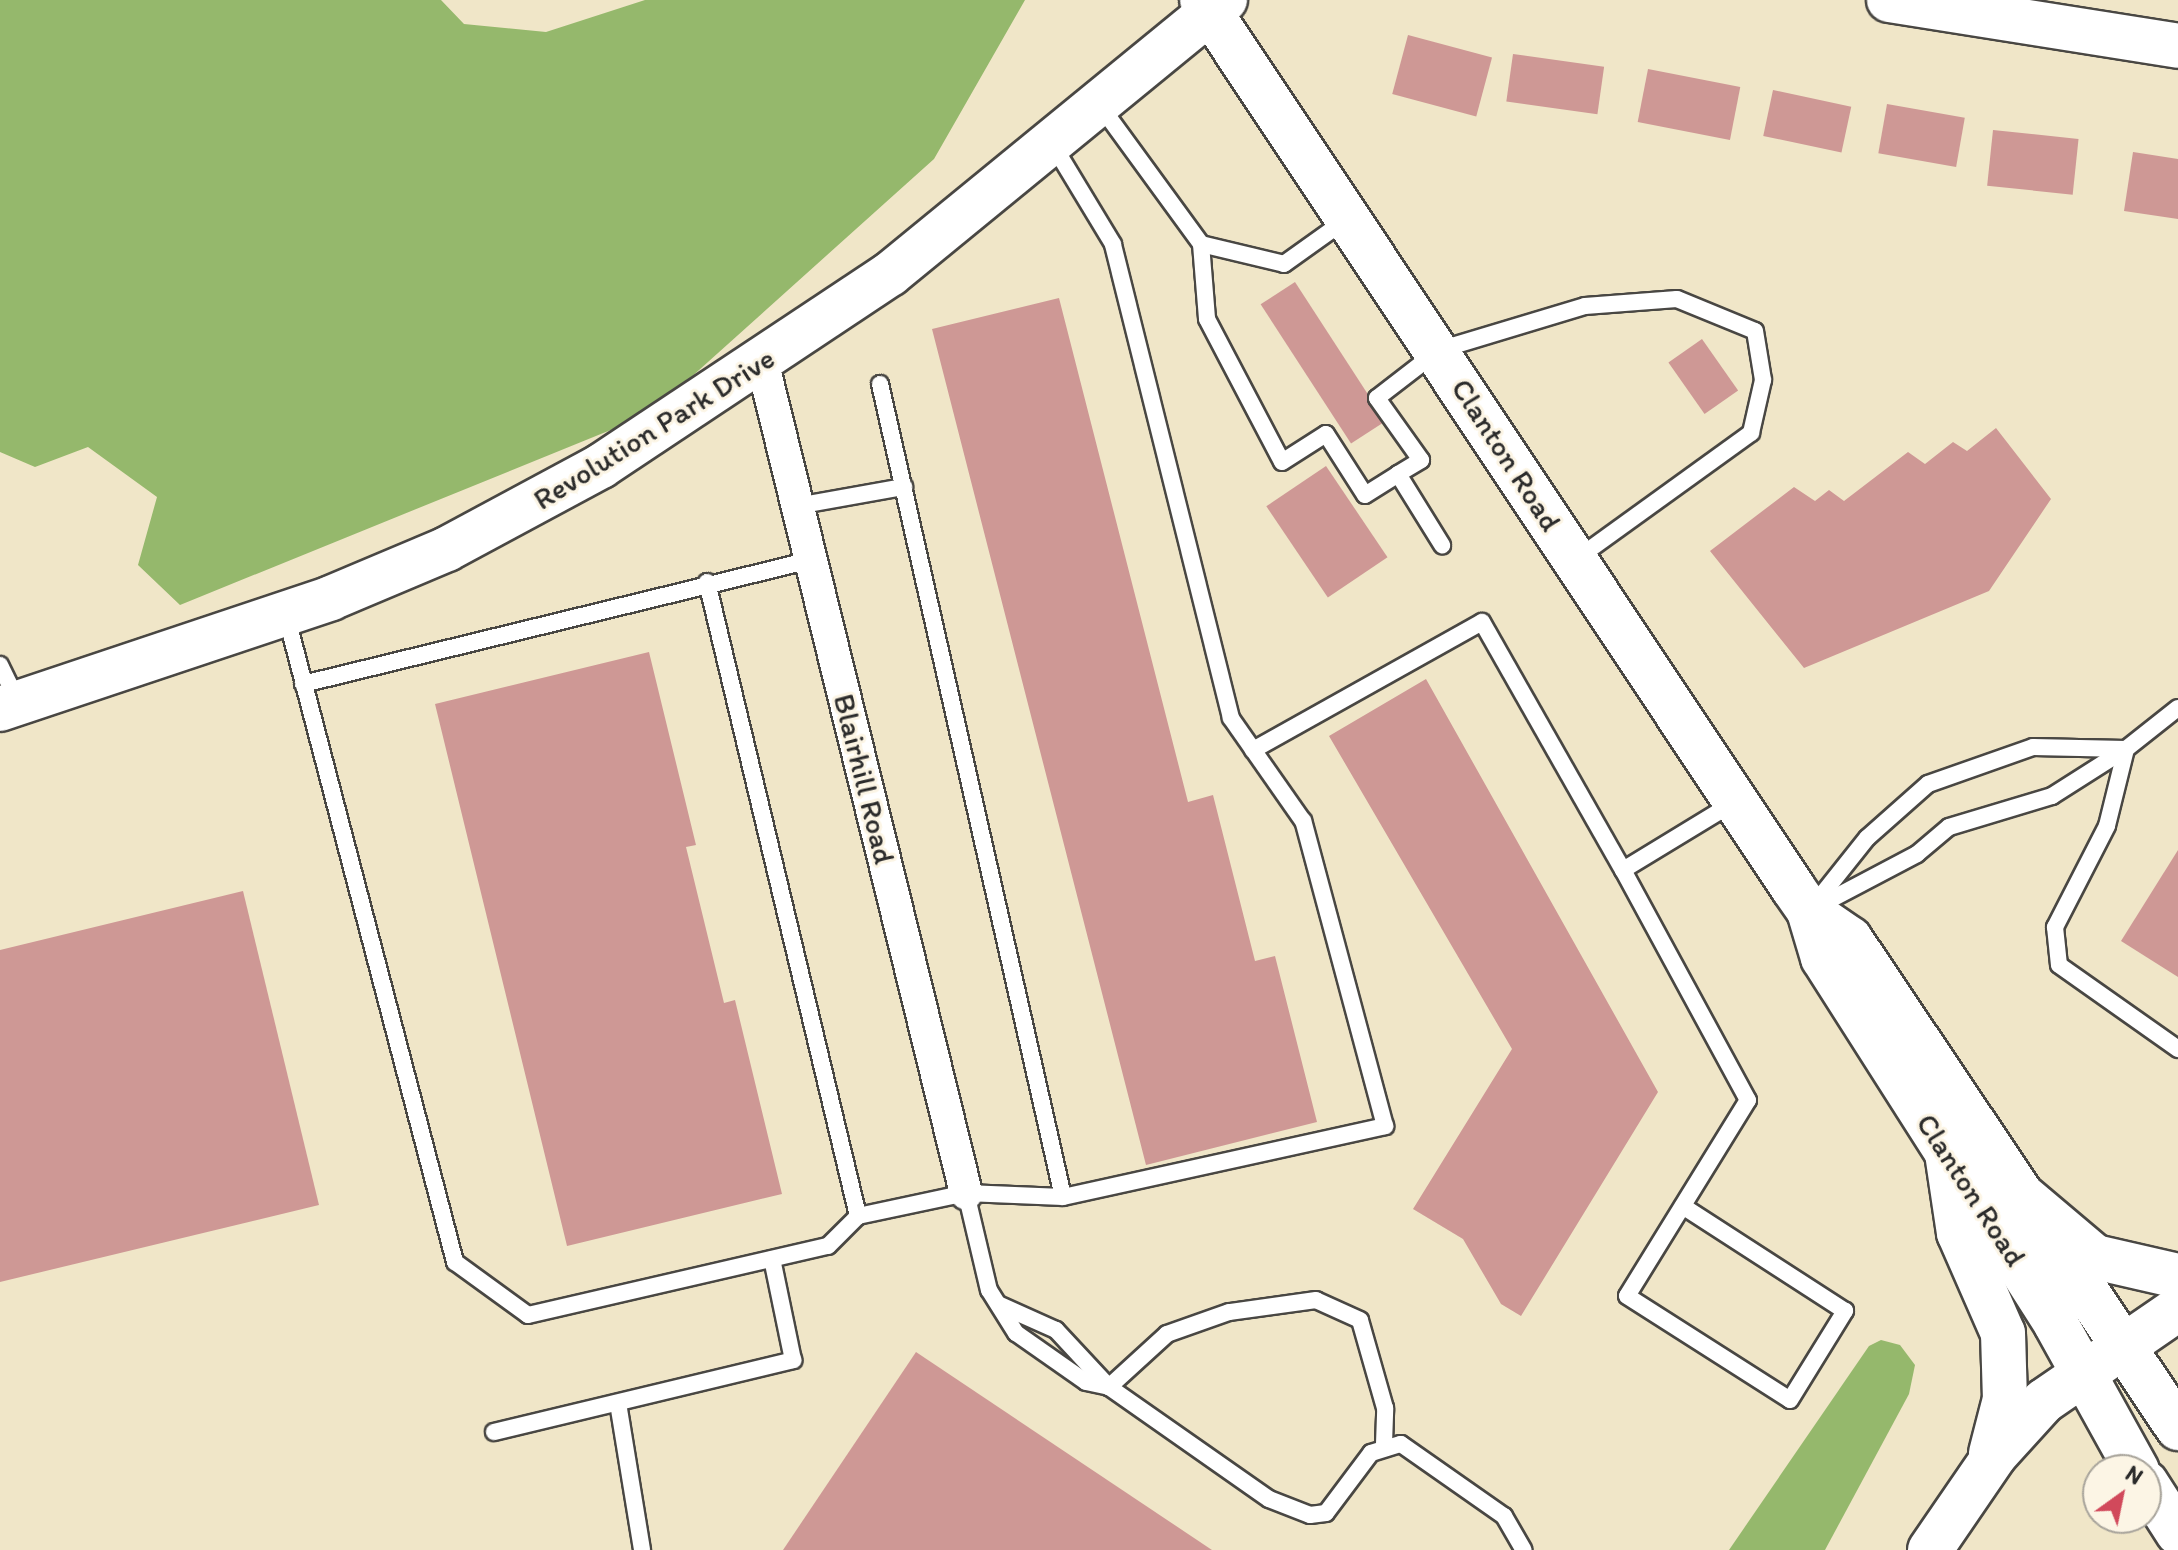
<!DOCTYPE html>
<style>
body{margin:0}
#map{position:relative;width:2178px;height:1550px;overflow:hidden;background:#f0e6c8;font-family:Itim,sans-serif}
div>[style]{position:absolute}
.forest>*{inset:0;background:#95b86c}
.building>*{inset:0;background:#ce9895;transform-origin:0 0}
.roads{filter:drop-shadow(2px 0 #494743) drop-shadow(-2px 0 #494743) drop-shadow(0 2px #494743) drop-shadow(0 -2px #494743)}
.lane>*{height:16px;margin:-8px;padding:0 8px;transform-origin:8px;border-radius:8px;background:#fff}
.street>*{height:32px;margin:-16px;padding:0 16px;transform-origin:16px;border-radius:16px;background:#fff}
.secondary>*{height:44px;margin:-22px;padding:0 22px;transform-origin:22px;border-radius:22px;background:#fff}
.highway>*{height:44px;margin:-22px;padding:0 22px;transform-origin:22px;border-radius:22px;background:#fff}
span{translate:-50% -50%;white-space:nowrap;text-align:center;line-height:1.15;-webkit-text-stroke:6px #fcf5e5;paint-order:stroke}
.street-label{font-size:30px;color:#2b2b2b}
.north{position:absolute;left:2082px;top:1454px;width:80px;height:80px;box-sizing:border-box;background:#fcf5e5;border:2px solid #a8a49b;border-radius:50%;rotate:33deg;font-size:22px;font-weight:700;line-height:32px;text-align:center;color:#2b2b2b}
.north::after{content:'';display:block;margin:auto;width:28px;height:36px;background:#d1495b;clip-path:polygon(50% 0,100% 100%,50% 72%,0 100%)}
</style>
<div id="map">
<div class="forest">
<i style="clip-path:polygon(0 0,441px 0,464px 24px,546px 32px,645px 0,1025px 0,934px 159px,650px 414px,180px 605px,138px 565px,157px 497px,88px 447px,35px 467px,0 452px)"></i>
<i style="clip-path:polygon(1881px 1340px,1900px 1345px,1915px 1365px,1909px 1394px,1825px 1550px,1729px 1550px,1869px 1346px)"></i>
</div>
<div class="building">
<i style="left:1408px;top:35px;width:87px;height:61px;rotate:15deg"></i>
<i style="left:1513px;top:54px;width:92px;height:48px;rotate:8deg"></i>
<i style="left:1648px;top:69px;width:94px;height:54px;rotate:11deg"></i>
<i style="left:1773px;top:90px;width:80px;height:47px;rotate:12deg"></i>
<i style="left:1887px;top:104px;width:79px;height:50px;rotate:10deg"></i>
<i style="left:1993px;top:130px;width:86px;height:56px;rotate:6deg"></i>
<i style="clip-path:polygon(2133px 152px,2178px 159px,2178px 219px,2124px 211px)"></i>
<i style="left:1295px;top:282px;width:166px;height:41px;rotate:57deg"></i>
<i style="clip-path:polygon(1059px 298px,1188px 802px,1213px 795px,1255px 961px,1275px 956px,1317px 1122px,1146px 1165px,932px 329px)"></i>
<i style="left:1702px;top:339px;width:63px;height:41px;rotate:55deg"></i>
<i style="clip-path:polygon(1996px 428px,2051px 499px,1989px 591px,1804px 668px,1710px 551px,1794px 487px,1815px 501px,1829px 490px,1844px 501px,1908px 452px,1925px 464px,1953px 442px,1967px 451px)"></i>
<i style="left:1326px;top:466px;width:110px;height:72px;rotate:56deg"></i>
<i style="clip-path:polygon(649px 652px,696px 845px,686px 847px,724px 1003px,735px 1000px,782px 1194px,567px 1246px,435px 704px)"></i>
<i style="clip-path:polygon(1426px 679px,1658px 1092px,1521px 1316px,1501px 1304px,1463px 1239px,1413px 1209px,1512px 1049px,1329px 736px)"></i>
<i style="clip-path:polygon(2178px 850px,2178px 977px,2121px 941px)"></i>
<i style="clip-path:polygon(243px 891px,319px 1205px,0 1282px,0 950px)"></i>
<i style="clip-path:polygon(916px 1352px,1212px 1550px,783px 1550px)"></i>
</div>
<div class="roads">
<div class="lane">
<i style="left:1099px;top:104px;width:173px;rotate:53.9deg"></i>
<i style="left:1201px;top:244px;width:75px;rotate:85.4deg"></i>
<i style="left:1207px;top:319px;width:161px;rotate:62.3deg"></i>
<i style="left:1282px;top:462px;width:52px;rotate:-32.5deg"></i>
<i style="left:1326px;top:434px;width:72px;rotate:57.4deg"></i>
<i style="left:1365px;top:495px;width:39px;rotate:-32deg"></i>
<i style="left:1398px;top:474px;width:84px;rotate:58.2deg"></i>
<i style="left:1201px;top:244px;width:85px;rotate:13.5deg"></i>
<i style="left:1284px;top:264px;width:77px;rotate:-35.5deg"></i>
<i style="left:880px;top:384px;width:833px;rotate:77.31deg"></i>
<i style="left:1398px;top:474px;width:27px;rotate:-31deg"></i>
<i style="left:1421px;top:460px;width:76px;rotate:-125.4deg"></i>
<i style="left:1377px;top:398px;width:78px;rotate:-37.7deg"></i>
<i style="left:1439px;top:350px;width:152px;rotate:-16.8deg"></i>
<i style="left:1585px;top:306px;width:92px;rotate:-4.4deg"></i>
<i style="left:1677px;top:299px;width:84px;rotate:22.3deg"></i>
<i style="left:1755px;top:331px;width:50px;rotate:80.7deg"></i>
<i style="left:1763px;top:380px;width:54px;rotate:102.8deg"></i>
<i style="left:1751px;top:433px;width:217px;rotate:144.2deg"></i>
<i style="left:797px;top:506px;width:109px;rotate:-10.1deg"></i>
<i style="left:707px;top:582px;width:652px;rotate:76.6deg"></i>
<i style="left:286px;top:615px;width:669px;rotate:75.36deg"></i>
<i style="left:455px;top:1262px;width:90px;rotate:36deg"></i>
<i style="left:528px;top:1315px;width:308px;rotate:-13deg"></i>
<i style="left:828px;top:1246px;width:42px;rotate:-45deg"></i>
<i style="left:858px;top:1216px;width:110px;rotate:-12deg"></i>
<i style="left:966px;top:1193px;width:97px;rotate:2.4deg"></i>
<i style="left:1063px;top:1197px;width:330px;rotate:-12.4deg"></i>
<i style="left:1385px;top:1126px;width:316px;rotate:-105deg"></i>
<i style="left:1303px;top:821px;width:126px;rotate:-125deg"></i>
<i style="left:1231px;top:718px;width:488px;rotate:-104deg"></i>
<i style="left:1113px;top:244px;width:116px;rotate:-121.2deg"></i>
<i style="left:0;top:665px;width:41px;rotate:64.1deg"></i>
<i style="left:303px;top:684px;width:523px;rotate:-13.72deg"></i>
<i style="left:2126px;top:749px;width:93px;rotate:-178.8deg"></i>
<i style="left:2033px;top:747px;width:111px;rotate:160.6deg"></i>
<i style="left:1928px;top:784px;width:81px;rotate:138.5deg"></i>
<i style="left:1867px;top:838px;width:93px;rotate:128.5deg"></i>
<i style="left:1809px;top:911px;width:122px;rotate:-27.8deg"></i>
<i style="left:1917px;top:854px;width:42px;rotate:-40.2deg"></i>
<i style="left:1949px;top:827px;width:108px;rotate:-16.8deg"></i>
<i style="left:2052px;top:796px;width:88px;rotate:-32.4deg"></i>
<i style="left:2126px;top:749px;width:66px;rotate:-38.3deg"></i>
<i style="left:2126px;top:749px;width:79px;rotate:103.9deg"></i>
<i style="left:2107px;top:826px;width:114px;rotate:117.2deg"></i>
<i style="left:2055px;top:927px;width:38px;rotate:84deg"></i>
<i style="left:2059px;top:965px;width:146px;rotate:35.2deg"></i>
<i style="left:1253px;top:750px;width:262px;rotate:-29.2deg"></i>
<i style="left:1482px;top:622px;width:285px;rotate:60.4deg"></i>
<i style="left:1623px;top:870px;width:131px;rotate:-31.3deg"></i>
<i style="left:1623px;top:870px;width:262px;rotate:61.5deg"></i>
<i style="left:1748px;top:1100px;width:230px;rotate:121.7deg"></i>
<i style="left:1627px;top:1296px;width:193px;rotate:32.5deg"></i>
<i style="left:1790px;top:1400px;width:105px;rotate:-58.3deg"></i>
<i style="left:1845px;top:1311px;width:193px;rotate:-147.1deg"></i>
<i style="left:966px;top:1193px;width:100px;rotate:76.7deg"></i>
<i style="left:989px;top:1290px;width:51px;rotate:57.9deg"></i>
<i style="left:1016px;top:1333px;width:85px;rotate:35deg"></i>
<i style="left:1086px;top:1382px;width:24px;rotate:12deg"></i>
<i style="left:1109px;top:1387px;width:78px;rotate:-132.9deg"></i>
<i style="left:1056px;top:1330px;width:61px;rotate:-155.9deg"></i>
<i style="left:618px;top:1403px;width:149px;rotate:80.7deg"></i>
<i style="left:494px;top:1432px;width:308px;rotate:-13.5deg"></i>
<i style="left:793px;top:1360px;width:103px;rotate:-101.7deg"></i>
<i style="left:1384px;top:1444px;width:36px;rotate:-88deg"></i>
<i style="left:1385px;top:1408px;width:91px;rotate:-105.9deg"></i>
<i style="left:1360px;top:1320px;width:48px;rotate:-155.6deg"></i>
<i style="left:1316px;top:1300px;width:88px;rotate:172.1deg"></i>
<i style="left:1229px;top:1312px;width:66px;rotate:160.5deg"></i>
<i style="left:1167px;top:1334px;width:79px;rotate:137.6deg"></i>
<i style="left:1109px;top:1387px;width:195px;rotate:35deg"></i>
<i style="left:1269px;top:1499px;width:44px;rotate:21.3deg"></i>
<i style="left:1310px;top:1515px;width:16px;rotate:-7deg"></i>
<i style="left:1326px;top:1513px;width:75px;rotate:-53.1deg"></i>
<i style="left:1371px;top:1453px;width:31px;rotate:-17deg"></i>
<i style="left:1401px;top:1444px;width:126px;rotate:35deg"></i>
<i style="left:1504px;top:1516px;width:39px;rotate:60deg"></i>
</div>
<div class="street">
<i style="left:763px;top:365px;width:853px;rotate:76.22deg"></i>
</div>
<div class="secondary">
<i style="left:1202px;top:0;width:1067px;rotate:56.35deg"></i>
<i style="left:1793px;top:888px;width:28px;rotate:55deg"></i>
<i style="left:1809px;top:911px;width:50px;rotate:34.3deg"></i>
<i style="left:1850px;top:939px;width:589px;rotate:56.15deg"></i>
<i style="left:1889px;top:0;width:293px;rotate:9deg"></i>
<i style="left:0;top:709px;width:349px;rotate:-18.5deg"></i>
<i style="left:331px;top:598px;width:126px;rotate:-22.9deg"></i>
<i style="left:447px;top:549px;width:175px;rotate:-28.3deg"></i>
<i style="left:601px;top:466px;width:347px;rotate:-33.6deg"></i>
<i style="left:890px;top:274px;width:433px;rotate:-39.3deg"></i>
<i style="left:1809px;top:911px;width:49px;rotate:73.4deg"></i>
<i style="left:1823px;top:958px;width:434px;rotate:57.5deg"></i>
<i style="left:2056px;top:1324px;width:167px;rotate:61deg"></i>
<i style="left:2146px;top:1483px;width:59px;rotate:57.4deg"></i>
</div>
<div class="highway">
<i style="left:1947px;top:1153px;width:81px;rotate:81.5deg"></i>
<i style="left:1959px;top:1233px;width:109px;rotate:66.3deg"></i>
<i style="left:2003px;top:1333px;width:66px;rotate:88.3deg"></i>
<i style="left:2005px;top:1399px;width:56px;rotate:104.5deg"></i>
<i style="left:2024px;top:1197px;width:93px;rotate:40.2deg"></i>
<i style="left:2095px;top:1257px;width:85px;rotate:12.9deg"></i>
<i style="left:1930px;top:1550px;width:115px;rotate:-55.6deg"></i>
<i style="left:1995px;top:1455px;width:73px;rotate:-47.8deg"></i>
<i style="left:2044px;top:1401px;width:163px;rotate:-34.5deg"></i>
</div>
</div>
<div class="street-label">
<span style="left:654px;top:429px;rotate:-32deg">Revolution Park Drive</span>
<span style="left:1506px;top:455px;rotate:57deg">Clanton Road</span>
<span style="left:864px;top:779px;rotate:76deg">Blairhill Road</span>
<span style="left:1971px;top:1190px;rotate:57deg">Clanton Road</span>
</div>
<div class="north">N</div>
</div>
